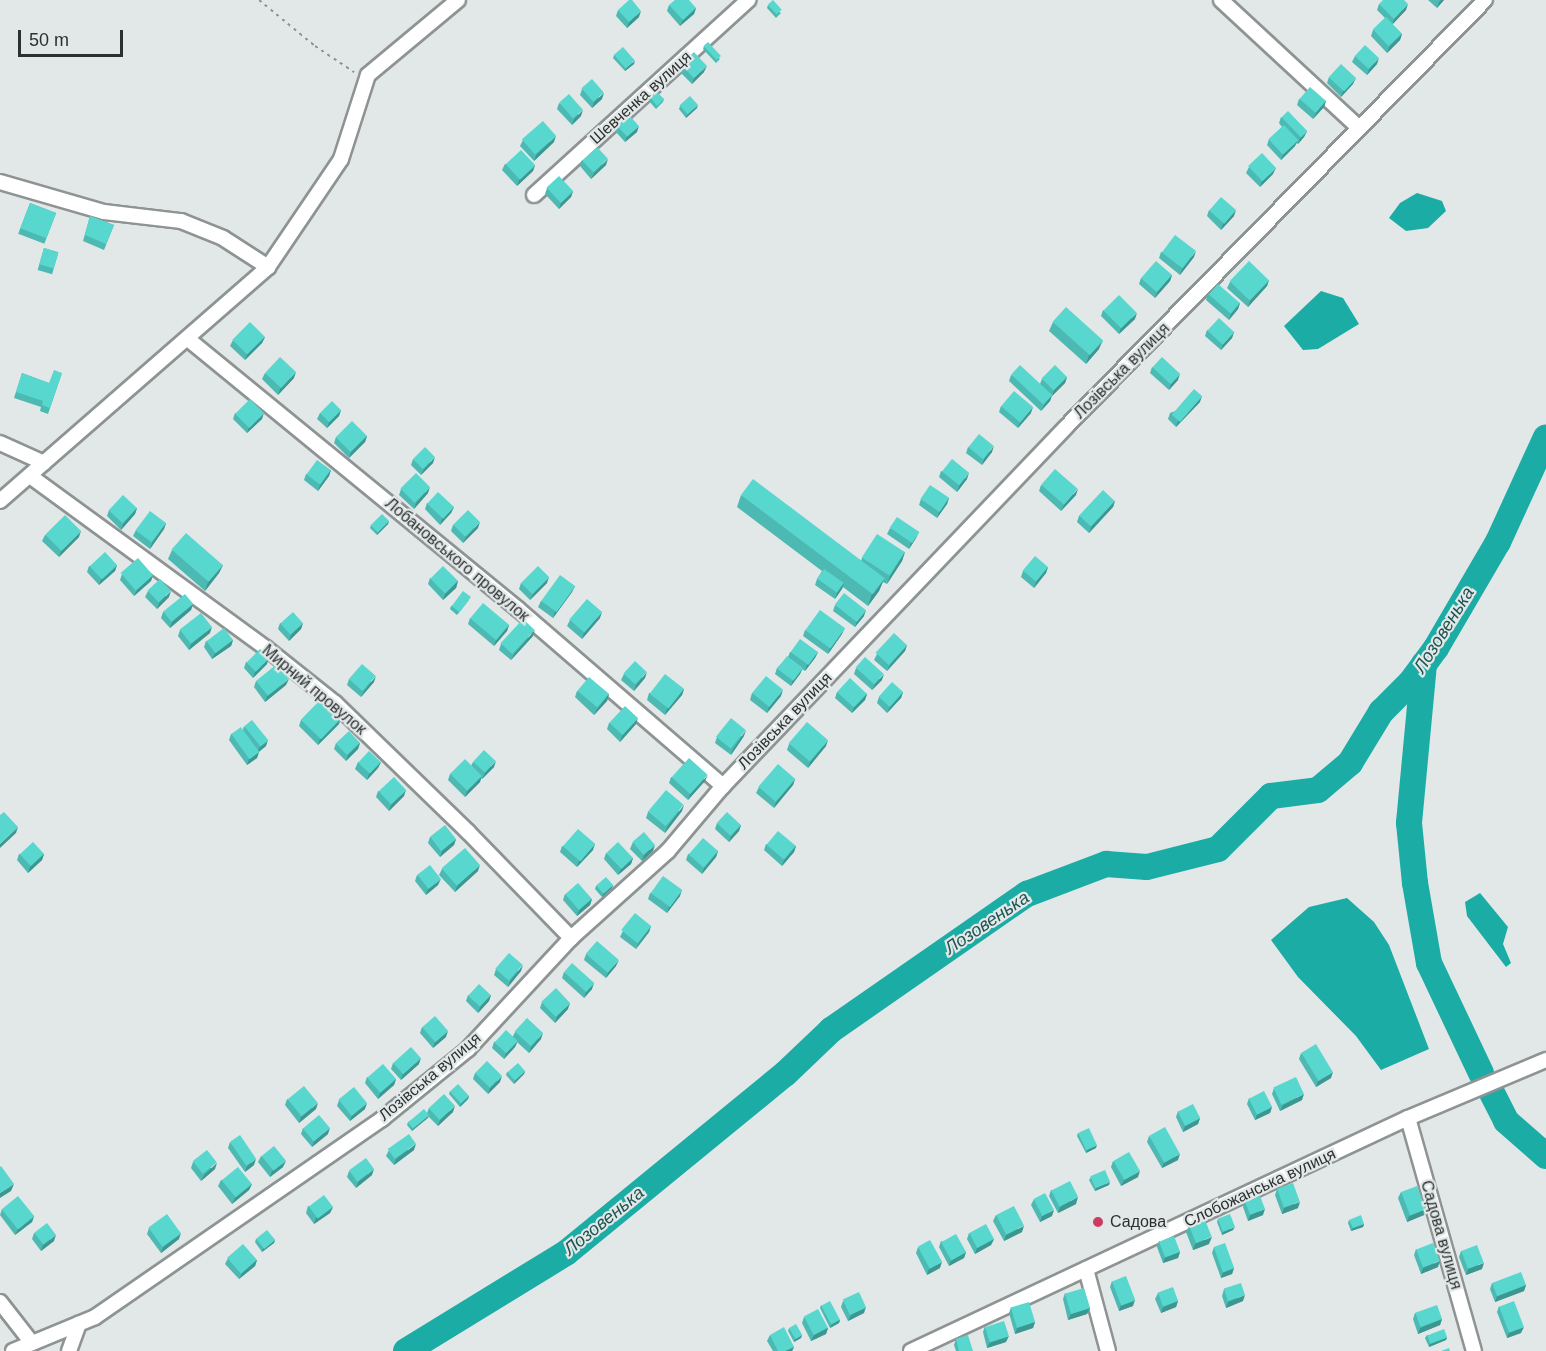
<!DOCTYPE html>
<meta charset="utf-8">
<style>
body{margin:0}
#map{position:relative;width:1546px;height:1351px;overflow:hidden;background:#e2e7e7;font-family:Helvetica,sans-serif}
div>[style]{position:absolute}
.water>*{inset:0;background:#1baca5}
.river>*{height:26px;margin:-13px;padding:0 13px;transform-origin:13px;border-radius:13px;background:#1baca5}
.path>*{height:2px;margin-top:-1px;transform-origin:0;background:repeating-linear-gradient(90deg,#8e9292 0 3px,transparent 0 7.5px)}
.roads{filter:drop-shadow(2px 0 #8e9393) drop-shadow(-2px 0 #8e9393) drop-shadow(0 2px #8e9393) drop-shadow(0 -2px #8e9393)}
.minor>*{height:14px;margin:-7px;padding:0 7px;transform-origin:7px;border-radius:7px;background:#fff}
.wall>*{inset:0;background:#4cb9b2;transform-origin:0 0}
.shaded-wall>*{inset:0;background:#3e9691}
.building>*{inset:0;background:#58d7cf;transform-origin:0 0}
.dots>*{width:16px;height:16px;translate:-50% -50%;box-sizing:border-box;border:3px solid #e2e7e7;border-radius:50%}
span{translate:-50% -50%;white-space:nowrap;text-align:center;line-height:1.15;-webkit-text-stroke:4.5px #e2e7e7;paint-order:stroke}
.street-label{font-size:16px;color:#2e3030}
.poi-label{font-size:16px;color:#2e3030}
.left{translate:0 -50%;text-align:left}
.water-label{font-size:18px;color:#1e5451;font-style:italic}
.scale{position:absolute;left:18px;top:30px;width:105px;height:27px;box-sizing:border-box;border:3px solid #2e3030;border-top:0;padding-left:8px;font-size:18px;line-height:21px;white-space:nowrap;color:#2e3030;-webkit-text-stroke:4px #e2e7e7;paint-order:stroke}
</style>
<div id="map">
<div class="water">
<i style="clip-path:polygon(1417px 193px,1442px 201px,1446px 211px,1428px 228px,1406px 231px,1389px 218px,1400px 203px)"></i>
<i style="clip-path:polygon(1321px 291px,1343px 298px,1359px 324px,1318px 349px,1303px 350px,1284px 326px)"></i>
<i style="clip-path:polygon(1480px 893px,1508px 927px,1503px 944px,1511px 963px,1506px 967px,1467px 916px,1465px 902px)"></i>
<i style="clip-path:polygon(1347px 898px,1374px 922px,1389px 945px,1429px 1049px,1381px 1070px,1356px 1036px,1298px 977px,1271px 940px,1309px 907px)"></i>
</div>
<div class="river">
<i style="left:1424px;top:664px;width:160px;rotate:95.4deg"></i>
<i style="left:1409px;top:823px;width:60px;rotate:84.3deg"></i>
<i style="left:1415px;top:883px;width:81px;rotate:80.1deg"></i>
<i style="left:1429px;top:963px;width:122px;rotate:64.7deg"></i>
<i style="left:1492px;top:1093px;width:31px;rotate:63deg"></i>
<i style="left:1506px;top:1121px;width:53px;rotate:41.2deg"></i>
<i style="left:406px;top:1351px;width:188px;rotate:-31.5deg"></i>
<i style="left:566px;top:1253px;width:283px;rotate:-39.3deg"></i>
<i style="left:785px;top:1074px;width:64px;rotate:-43.7deg"></i>
<i style="left:831px;top:1030px;width:239px;rotate:-34.8deg"></i>
<i style="left:1027px;top:894px;width:85px;rotate:-20.8deg"></i>
<i style="left:1106px;top:864px;width:41px;rotate:4.2deg"></i>
<i style="left:1147px;top:867px;width:73px;rotate:-14.2deg"></i>
<i style="left:1218px;top:849px;width:75px;rotate:-45deg"></i>
<i style="left:1271px;top:796px;width:47px;rotate:-7.3deg"></i>
<i style="left:1318px;top:790px;width:42px;rotate:-40.2deg"></i>
<i style="left:1350px;top:763px;width:60px;rotate:-58.7deg"></i>
<i style="left:1381px;top:712px;width:42px;rotate:-45deg"></i>
<i style="left:1411px;top:682px;width:42px;rotate:-53.7deg"></i>
<i style="left:1436px;top:648px;width:123px;rotate:-59.7deg"></i>
<i style="left:1498px;top:542px;width:115px;rotate:-65.4deg"></i>
</div>
<div class="path">
<i style="left:259px;top:0;width:72px;rotate:39.4deg"></i>
<i style="left:315px;top:46px;width:47px;rotate:33.7deg"></i>
</div>
<div class="roads">
<div class="minor">
<i style="left:1221px;top:0;width:188px;rotate:42.8deg"></i>
<i style="left:0;top:182px;width:108px;rotate:16.1deg"></i>
<i style="left:104px;top:212px;width:78px;rotate:6.7deg"></i>
<i style="left:181px;top:221px;width:45px;rotate:22deg"></i>
<i style="left:223px;top:238px;width:54px;rotate:32.8deg"></i>
<i style="left:534px;top:195px;width:290px;rotate:-42.3deg"></i>
<i style="left:188px;top:339px;width:426px;rotate:39.3deg"></i>
<i style="left:518px;top:609px;width:271px;rotate:40.8deg"></i>
<i style="left:0;top:443px;width:48px;rotate:24.4deg"></i>
<i style="left:30px;top:476px;width:292px;rotate:36.1deg"></i>
<i style="left:266px;top:648px;width:88px;rotate:38.6deg"></i>
<i style="left:335px;top:703px;width:185px;rotate:44.1deg"></i>
<i style="left:468px;top:832px;width:148px;rotate:45.8deg"></i>
<i style="left:0;top:501px;width:356px;rotate:-41.1deg"></i>
<i style="left:268px;top:267px;width:130px;rotate:-55.9deg"></i>
<i style="left:341px;top:159px;width:88px;rotate:-72.2deg"></i>
<i style="left:368px;top:75px;width:117px;rotate:-39.8deg"></i>
<i style="left:1408px;top:1118px;width:242px;rotate:74.2deg"></i>
<i style="left:1086px;top:1269px;width:85px;rotate:75deg"></i>
<i style="left:0;top:1302px;width:52px;rotate:52deg"></i>
<i style="left:13px;top:1351px;width:89px;rotate:-22.5deg"></i>
<i style="left:95px;top:1317px;width:349px;rotate:-34.6deg"></i>
<i style="left:382px;top:1119px;width:111px;rotate:-39.1deg"></i>
<i style="left:468px;top:1049px;width:151px;rotate:-47.1deg"></i>
<i style="left:571px;top:938px;width:130px;rotate:-41.9deg"></i>
<i style="left:668px;top:851px;width:85px;rotate:-49.8deg"></i>
<i style="left:723px;top:786px;width:497px;rotate:-46.3deg"></i>
<i style="left:1066px;top:427px;width:598px;rotate:-45.54deg"></i>
<i style="left:69px;top:1351px;width:29px;rotate:-70deg"></i>
<i style="left:911px;top:1351px;width:549px;rotate:-25.12deg"></i>
<i style="left:1408px;top:1118px;width:150px;rotate:-22.8deg"></i>
</div>
</div>
<div class="wall">
<i style="clip-path:polygon(1428px 0,1444px 0,1437px 8px)"></i>
<i style="clip-path:polygon(1379px 4px,1406px 10px,1392px 24px,1402px 34px,1400px 40px,1387px 53px,1371px 36px,1373px 30px,1385px 18px,1377px 10px)"></i>
<i style="clip-path:polygon(669px 5px,696px 8px,694px 14px,680px 26px,667px 11px)"></i>
<i style="clip-path:polygon(768px 5px,781px 13px,776px 18px,767px 8px)"></i>
<i style="clip-path:polygon(618px 10px,639px 17px,627px 28px,616px 16px)"></i>
<i style="clip-path:polygon(704px 46px,720px 59px,716px 63px,703px 49px)"></i>
<i style="clip-path:polygon(614px 55px,634px 64px,625px 71px,613px 58px)"></i>
<i style="clip-path:polygon(1355px 56px,1377px 64px,1367px 75px,1352px 62px)"></i>
<i style="clip-path:polygon(681px 64px,704px 72px,692px 84px,678px 70px)"></i>
<i style="clip-path:polygon(1329px 77px,1353px 84px,1341px 97px,1327px 83px)"></i>
<i style="clip-path:polygon(582px 89px,602px 99px,592px 108px,580px 95px)"></i>
<i style="clip-path:polygon(650px 97px,664px 99px,663px 102px,656px 109px,648px 100px)"></i>
<i style="clip-path:polygon(1299px 99px,1326px 101px,1324px 107px,1313px 119px,1297px 105px)"></i>
<i style="clip-path:polygon(559px 103px,581px 116px,572px 125px,557px 109px)"></i>
<i style="clip-path:polygon(680px 106px,697px 108px,686px 118px,679px 109px)"></i>
<i style="clip-path:polygon(1281px 117px,1307px 131px,1304px 137px,1298px 144px,1296px 143px,1295px 146px,1281px 160px,1267px 145px,1269px 139px,1282px 127px,1279px 123px)"></i>
<i style="clip-path:polygon(617px 125px,637px 132px,625px 142px,615px 131px)"></i>
<i style="clip-path:polygon(523px 140px,554px 142px,534px 161px,520px 146px)"></i>
<i style="clip-path:polygon(582px 160px,606px 165px,591px 179px,580px 166px)"></i>
<i style="clip-path:polygon(505px 164px,535px 165px,533px 171px,517px 186px,502px 170px)"></i>
<i style="clip-path:polygon(1249px 167px,1273px 174px,1260px 187px,1246px 173px)"></i>
<i style="clip-path:polygon(547px 188px,573px 191px,571px 197px,559px 209px,545px 194px)"></i>
<i style="left:30px;top:203px;width:28px;height:33px;rotate:21deg"></i>
<i style="clip-path:polygon(1209px 210px,1234px 216px,1221px 230px,1207px 216px)"></i>
<i style="clip-path:polygon(90px 216px,114px 225px,104px 250px,83px 241px)"></i>
<i style="left:44px;top:248px;width:15px;height:23px;rotate:16deg"></i>
<i style="clip-path:polygon(1161px 252px,1194px 257px,1180px 275px,1159px 258px)"></i>
<i style="clip-path:polygon(1172px 275px,1170px 281px,1155px 298px,1139px 284px,1141px 278px)"></i>
<i style="clip-path:polygon(1269px 280px,1267px 286px,1248px 307px,1227px 288px,1230px 282px)"></i>
<i style="clip-path:polygon(1208px 294px,1240px 303px,1238px 309px,1229px 320px,1206px 300px)"></i>
<i style="clip-path:polygon(1103px 310px,1135px 319px,1119px 334px,1101px 316px)"></i>
<i style="clip-path:polygon(1053px 322px,1099px 349px,1086px 364px,1049px 331px)"></i>
<i style="clip-path:polygon(1207px 330px,1234px 332px,1232px 338px,1221px 350px,1205px 336px)"></i>
<i style="clip-path:polygon(265px 337px,262px 343px,245px 360px,230px 346px,233px 340px)"></i>
<i style="clip-path:polygon(1152px 367px,1178px 380px,1169px 390px,1150px 373px)"></i>
<i style="clip-path:polygon(22px 373px,49px 383px,62px 373px,48px 414px,40px 411px,41px 407px,14px 398px)"></i>
<i style="clip-path:polygon(265px 373px,294px 378px,278px 395px,262px 379px)"></i>
<i style="clip-path:polygon(1011px 375px,1040px 384px,1042px 379px,1067px 377px,1065px 383px,1052px 396px,1050px 401px,1041px 411px,1009px 381px)"></i>
<i style="clip-path:polygon(1200px 402px,1176px 427px,1168px 419px,1170px 413px)"></i>
<i style="clip-path:polygon(1001px 406px,1031px 413px,1018px 428px,999px 412px)"></i>
<i style="clip-path:polygon(341px 410px,339px 416px,327px 428px,317px 419px,320px 413px)"></i>
<i style="clip-path:polygon(235px 413px,262px 419px,247px 433px,233px 419px)"></i>
<i style="clip-path:polygon(367px 436px,365px 442px,349px 458px,334px 443px,336px 437px)"></i>
<i style="clip-path:polygon(968px 447px,992px 452px,982px 465px,966px 453px)"></i>
<i style="clip-path:polygon(413px 459px,433px 463px,421px 475px,411px 465px)"></i>
<i style="clip-path:polygon(331px 470px,329px 476px,318px 491px,304px 480px,306px 474px)"></i>
<i style="clip-path:polygon(941px 471px,967px 479px,957px 492px,939px 477px)"></i>
<i style="clip-path:polygon(1041px 485px,1076px 495px,1061px 511px,1039px 491px)"></i>
<i style="clip-path:polygon(401px 489px,428px 493px,414px 509px,399px 495px)"></i>
<i style="clip-path:polygon(741px 495px,861px 561px,862px 558px,905px 552px,902px 561px,887px 584px,883px 582px,879px 591px,868px 606px,843px 587px,835px 599px,815px 585px,817px 579px,822px 571px,737px 507px)"></i>
<i style="clip-path:polygon(949px 498px,947px 504px,937px 518px,919px 505px,921px 499px)"></i>
<i style="clip-path:polygon(1115px 501px,1113px 507px,1089px 533px,1077px 522px,1079px 516px)"></i>
<i style="clip-path:polygon(427px 503px,454px 507px,451px 513px,440px 525px,425px 509px)"></i>
<i style="clip-path:polygon(137px 508px,135px 514px,121px 530px,107px 516px,109px 510px)"></i>
<i style="clip-path:polygon(389px 521px,388px 524px,377px 535px,370px 528px,371px 525px)"></i>
<i style="clip-path:polygon(166px 523px,164px 529px,150px 549px,133px 536px,136px 530px)"></i>
<i style="clip-path:polygon(453px 525px,478px 528px,463px 543px,451px 531px)"></i>
<i style="clip-path:polygon(890px 528px,916px 538px,909px 549px,887px 534px)"></i>
<i style="clip-path:polygon(45px 535px,79px 537px,59px 557px,42px 541px)"></i>
<i style="clip-path:polygon(172px 550px,223px 565px,219px 573px,205px 591px,168px 559px)"></i>
<i style="clip-path:polygon(117px 565px,115px 571px,99px 585px,87px 572px,89px 566px)"></i>
<i style="clip-path:polygon(1048px 567px,1046px 573px,1034px 588px,1021px 577px,1023px 571px)"></i>
<i style="clip-path:polygon(122px 574px,153px 575px,151px 581px,134px 596px,120px 580px)"></i>
<i style="clip-path:polygon(430px 578px,458px 581px,456px 588px,443px 600px,428px 584px)"></i>
<i style="clip-path:polygon(521px 583px,547px 583px,530px 600px,519px 589px)"></i>
<i style="clip-path:polygon(575px 586px,572px 592px,553px 618px,538px 607px,541px 601px)"></i>
<i style="clip-path:polygon(148px 591px,169px 597px,157px 609px,145px 597px)"></i>
<i style="clip-path:polygon(469px 600px,457px 615px,450px 609px,451px 606px)"></i>
<i style="clip-path:polygon(193px 604px,191px 610px,170px 628px,161px 618px,163px 612px)"></i>
<i style="clip-path:polygon(835px 605px,864px 616px,855px 627px,833px 611px)"></i>
<i style="clip-path:polygon(470px 618px,509px 625px,507px 631px,494px 646px,468px 624px)"></i>
<i style="clip-path:polygon(600px 618px,582px 639px,567px 626px,570px 620px)"></i>
<i style="clip-path:polygon(280px 623px,303px 623px,301px 629px,289px 641px,278px 629px)"></i>
<i style="clip-path:polygon(180px 630px,210px 633px,189px 650px,178px 636px)"></i>
<i style="clip-path:polygon(805px 630px,842px 634px,828px 654px,803px 636px)"></i>
<i style="clip-path:polygon(533px 636px,511px 660px,499px 650px,501px 644px)"></i>
<i style="clip-path:polygon(233px 640px,231px 646px,212px 659px,204px 647px,206px 641px)"></i>
<i style="clip-path:polygon(907px 645px,905px 651px,887px 671px,874px 660px,877px 654px)"></i>
<i style="clip-path:polygon(790px 652px,818px 652px,815px 658px,805px 671px,802px 669px,800px 674px,791px 686px,775px 674px,777px 668px,788px 657px)"></i>
<i style="clip-path:polygon(246px 662px,267px 664px,253px 678px,244px 668px)"></i>
<i style="clip-path:polygon(856px 668px,882px 680px,872px 690px,854px 674px)"></i>
<i style="clip-path:polygon(624px 674px,645px 678px,634px 691px,621px 680px)"></i>
<i style="clip-path:polygon(349px 679px,374px 682px,361px 697px,347px 685px)"></i>
<i style="clip-path:polygon(256px 681px,286px 685px,265px 702px,254px 687px)"></i>
<i style="clip-path:polygon(684px 689px,682px 695px,665px 715px,647px 700px,649px 693px)"></i>
<i style="clip-path:polygon(577px 691px,609px 694px,607px 701px,594px 715px,575px 697px)"></i>
<i style="clip-path:polygon(837px 692px,867px 694px,865px 700px,852px 713px,835px 698px)"></i>
<i style="clip-path:polygon(903px 692px,901px 698px,887px 713px,877px 703px,879px 697px)"></i>
<i style="clip-path:polygon(752px 693px,781px 696px,767px 713px,750px 700px)"></i>
<i style="clip-path:polygon(301px 720px,339px 724px,318px 745px,299px 726px)"></i>
<i style="clip-path:polygon(609px 723px,636px 724px,620px 742px,607px 729px)"></i>
<i style="clip-path:polygon(244px 726px,266px 746px,259px 752px,257px 758px,247px 765px,229px 740px,231px 734px,243px 730px)"></i>
<i style="clip-path:polygon(744px 736px,731px 755px,715px 743px,717px 737px)"></i>
<i style="clip-path:polygon(336px 743px,360px 743px,358px 749px,346px 761px,334px 749px)"></i>
<i style="clip-path:polygon(789px 744px,826px 746px,808px 768px,787px 750px)"></i>
<i style="clip-path:polygon(358px 762px,381px 762px,378px 768px,367px 780px,355px 769px)"></i>
<i style="clip-path:polygon(473px 762px,494px 767px,482px 779px,481px 778px,480px 782px,465px 797px,448px 780px,450px 774px,471px 766px)"></i>
<i style="clip-path:polygon(671px 777px,705px 781px,688px 800px,669px 783px)"></i>
<i style="clip-path:polygon(795px 779px,793px 785px,774px 808px,756px 793px,759px 787px)"></i>
<i style="clip-path:polygon(378px 791px,404px 796px,389px 811px,376px 797px)"></i>
<i style="clip-path:polygon(682px 811px,665px 833px,646px 818px,648px 812px)"></i>
<i style="clip-path:polygon(717px 823px,741px 825px,739px 831px,729px 842px,715px 829px)"></i>
<i style="clip-path:polygon(430px 837px,456px 839px,454px 845px,440px 857px,428px 843px)"></i>
<i style="clip-path:polygon(633px 842px,653px 851px,642px 861px,630px 849px)"></i>
<i style="clip-path:polygon(766px 844px,796px 846px,794px 852px,782px 866px,764px 850px)"></i>
<i style="clip-path:polygon(562px 846px,593px 850px,577px 867px,560px 852px)"></i>
<i style="clip-path:polygon(718px 851px,716px 857px,702px 874px,686px 860px,688px 854px)"></i>
<i style="clip-path:polygon(606px 853px,633px 858px,631px 864px,618px 875px,604px 859px)"></i>
<i style="clip-path:polygon(19px 854px,44px 854px,42px 860px,28px 873px,17px 860px)"></i>
<i style="clip-path:polygon(442px 869px,478px 871px,455px 892px,439px 875px)"></i>
<i style="clip-path:polygon(417px 875px,438px 885px,426px 895px,415px 881px)"></i>
<i style="clip-path:polygon(613px 885px,612px 888px,602px 897px,595px 889px,596px 886px)"></i>
<i style="clip-path:polygon(650px 893px,680px 896px,667px 913px,648px 899px)"></i>
<i style="clip-path:polygon(565px 894px,592px 899px,590px 905px,577px 916px,563px 900px)"></i>
<i style="clip-path:polygon(651px 926px,649px 932px,636px 949px,620px 937px,623px 931px)"></i>
<i style="clip-path:polygon(586px 954px,616px 966px,606px 978px,584px 960px)"></i>
<i style="clip-path:polygon(496px 969px,521px 971px,508px 987px,494px 975px)"></i>
<i style="clip-path:polygon(564px 972px,592px 989px,584px 998px,562px 978px)"></i>
<i style="clip-path:polygon(468px 995px,491px 995px,489px 1001px,478px 1013px,466px 1001px)"></i>
<i style="clip-path:polygon(542px 1002px,568px 1009px,555px 1023px,540px 1008px)"></i>
<i style="clip-path:polygon(422px 1027px,446px 1037px,433px 1048px,420px 1033px)"></i>
<i style="clip-path:polygon(515px 1032px,541px 1039px,529px 1053px,517px 1042px,515px 1047px,504px 1059px,492px 1048px,494px 1042px,513px 1036px)"></i>
<i style="clip-path:polygon(1301px 1053px,1331px 1078px,1316px 1087px,1299px 1059px)"></i>
<i style="clip-path:polygon(393px 1063px,419px 1064px,401px 1080px,391px 1069px)"></i>
<i style="clip-path:polygon(525px 1071px,524px 1074px,514px 1084px,506px 1075px,507px 1072px)"></i>
<i style="clip-path:polygon(475px 1073px,500px 1082px,488px 1094px,473px 1079px)"></i>
<i style="clip-path:polygon(367px 1077px,396px 1079px,394px 1085px,378px 1099px,365px 1083px)"></i>
<i style="clip-path:polygon(1274px 1088px,1302px 1100px,1280px 1111px,1272px 1094px)"></i>
<i style="clip-path:polygon(450px 1091px,469px 1096px,468px 1099px,460px 1107px,449px 1094px)"></i>
<i style="clip-path:polygon(1249px 1098px,1272px 1107px,1270px 1113px,1255px 1120px,1247px 1104px)"></i>
<i style="clip-path:polygon(287px 1099px,316px 1109px,299px 1123px,285px 1105px)"></i>
<i style="clip-path:polygon(339px 1100px,365px 1109px,350px 1121px,337px 1106px)"></i>
<i style="clip-path:polygon(429px 1108px,453px 1112px,438px 1126px,428px 1116px,412px 1131px,407px 1125px,408px 1122px,427px 1113px)"></i>
<i style="clip-path:polygon(1178px 1111px,1200px 1118px,1198px 1124px,1183px 1132px,1176px 1117px)"></i>
<i style="clip-path:polygon(303px 1128px,328px 1134px,312px 1147px,301px 1134px)"></i>
<i style="clip-path:polygon(1078px 1133px,1096px 1148px,1086px 1153px,1077px 1136px)"></i>
<i style="clip-path:polygon(1149px 1136px,1178px 1160px,1162px 1168px,1147px 1142px)"></i>
<i style="clip-path:polygon(230px 1142px,254px 1165px,245px 1172px,228px 1148px)"></i>
<i style="clip-path:polygon(389px 1150px,414px 1150px,394px 1165px,386px 1156px)"></i>
<i style="clip-path:polygon(261px 1156px,283px 1167px,270px 1177px,258px 1162px)"></i>
<i style="clip-path:polygon(1113px 1161px,1138px 1177px,1121px 1186px,1111px 1167px)"></i>
<i style="clip-path:polygon(193px 1162px,215px 1169px,201px 1181px,191px 1168px)"></i>
<i style="clip-path:polygon(349px 1171px,372px 1175px,356px 1188px,347px 1177px)"></i>
<i style="clip-path:polygon(1091px 1177px,1109px 1185px,1095px 1191px,1089px 1180px)"></i>
<i style="clip-path:polygon(221px 1180px,252px 1184px,249px 1190px,232px 1204px,218px 1186px)"></i>
<i style="clip-path:polygon(1277px 1189px,1298px 1208px,1282px 1214px,1275px 1195px)"></i>
<i style="clip-path:polygon(1051px 1190px,1076px 1204px,1058px 1213px,1049px 1196px)"></i>
<i style="clip-path:polygon(1401px 1192px,1426px 1209px,1424px 1215px,1407px 1222px,1398px 1198px)"></i>
<i style="clip-path:polygon(1034px 1199px,1052px 1216px,1040px 1222px,1031px 1205px)"></i>
<i style="clip-path:polygon(1245px 1201px,1263px 1215px,1248px 1221px,1243px 1207px)"></i>
<i style="clip-path:polygon(308px 1206px,333px 1207px,330px 1213px,314px 1224px,306px 1213px)"></i>
<i style="clip-path:polygon(2px 1209px,34px 1216px,32px 1222px,15px 1235px,0 1215px)"></i>
<i style="clip-path:polygon(996px 1215px,1022px 1232px,1004px 1241px,993px 1221px)"></i>
<i style="clip-path:polygon(1218px 1219px,1233px 1230px,1222px 1235px,1217px 1222px)"></i>
<i style="clip-path:polygon(1349px 1220px,1364px 1224px,1363px 1227px,1351px 1231px,1348px 1223px)"></i>
<i style="clip-path:polygon(1189px 1226px,1209px 1244px,1193px 1250px,1186px 1232px)"></i>
<i style="clip-path:polygon(149px 1228px,179px 1239px,161px 1253px,147px 1234px)"></i>
<i style="clip-path:polygon(34px 1233px,54px 1241px,41px 1251px,32px 1239px)"></i>
<i style="clip-path:polygon(969px 1233px,994px 1239px,991px 1245px,975px 1254px,967px 1239px)"></i>
<i style="clip-path:polygon(256px 1239px,275px 1240px,274px 1243px,262px 1252px,255px 1242px)"></i>
<i style="clip-path:polygon(941px 1241px,966px 1252px,964px 1258px,949px 1266px,939px 1247px)"></i>
<i style="clip-path:polygon(1159px 1241px,1180px 1252px,1178px 1258px,1163px 1263px,1157px 1247px)"></i>
<i style="clip-path:polygon(918px 1247px,940px 1268px,927px 1275px,916px 1253px)"></i>
<i style="clip-path:polygon(1214px 1247px,1234px 1268px,1232px 1274px,1221px 1278px,1212px 1253px)"></i>
<i style="clip-path:polygon(1416px 1249px,1438px 1267px,1421px 1274px,1414px 1255px)"></i>
<i style="clip-path:polygon(1461px 1251px,1482px 1269px,1466px 1275px,1459px 1257px)"></i>
<i style="clip-path:polygon(228px 1258px,257px 1260px,255px 1266px,239px 1279px,225px 1264px)"></i>
<i style="clip-path:polygon(1112px 1281px,1133px 1306px,1119px 1311px,1110px 1287px)"></i>
<i style="clip-path:polygon(1492px 1283px,1526px 1285px,1524px 1291px,1495px 1302px,1490px 1289px)"></i>
<i style="clip-path:polygon(1224px 1289px,1243px 1301px,1226px 1308px,1222px 1296px)"></i>
<i style="clip-path:polygon(1065px 1293px,1090px 1308px,1087px 1314px,1068px 1320px,1063px 1299px)"></i>
<i style="clip-path:polygon(1158px 1293px,1178px 1301px,1176px 1307px,1161px 1313px,1155px 1299px)"></i>
<i style="clip-path:polygon(843px 1301px,864px 1313px,848px 1321px,841px 1307px)"></i>
<i style="clip-path:polygon(821px 1305px,840px 1320px,839px 1323px,830px 1328px,820px 1308px)"></i>
<i style="clip-path:polygon(1499px 1306px,1521px 1333px,1507px 1338px,1497px 1312px)"></i>
<i style="clip-path:polygon(1011px 1307px,1035px 1322px,1033px 1328px,1015px 1334px,1009px 1313px)"></i>
<i style="clip-path:polygon(1415px 1313px,1442px 1319px,1440px 1325px,1418px 1334px,1413px 1319px)"></i>
<i style="clip-path:polygon(804px 1317px,828px 1328px,826px 1334px,811px 1341px,802px 1323px)"></i>
<i style="clip-path:polygon(985px 1326px,1006px 1342px,987px 1348px,983px 1332px)"></i>
<i style="clip-path:polygon(789px 1328px,802px 1335px,801px 1338px,794px 1342px,788px 1331px)"></i>
<i style="clip-path:polygon(770px 1335px,794px 1347px,792px 1351px,773px 1351px,767px 1341px)"></i>
<i style="clip-path:polygon(1427px 1335px,1447px 1337px,1446px 1340px,1429px 1347px,1425px 1338px)"></i>
<i style="clip-path:polygon(956px 1339px,973px 1351px,956px 1351px,954px 1345px)"></i>
</div>
<div class="shaded-wall">
<i style="clip-path:polygon(1441px 0,1444px 0,1437px 8px,1439px 2px)"></i>
<i style="clip-path:polygon(1408px 4px,1406px 10px,1392px 25px,1394px 19px)"></i>
<i style="clip-path:polygon(696px 8px,694px 14px,680px 26px,683px 20px)"></i>
<i style="clip-path:polygon(641px 11px,639px 17px,627px 28px,629px 22px)"></i>
<i style="clip-path:polygon(1402px 34px,1400px 40px,1387px 53px,1389px 47px)"></i>
<i style="clip-path:polygon(1379px 58px,1377px 64px,1367px 75px,1369px 69px)"></i>
<i style="clip-path:polygon(635px 61px,634px 64px,625px 71px,626px 68px)"></i>
<i style="clip-path:polygon(707px 66px,704px 72px,692px 84px,694px 78px)"></i>
<i style="clip-path:polygon(1356px 78px,1353px 84px,1341px 97px,1343px 91px)"></i>
<i style="clip-path:polygon(604px 93px,602px 99px,592px 108px,594px 102px)"></i>
<i style="clip-path:polygon(1326px 101px,1324px 107px,1313px 119px,1316px 113px)"></i>
<i style="clip-path:polygon(698px 105px,697px 108px,686px 118px,687px 115px)"></i>
<i style="clip-path:polygon(583px 110px,581px 116px,572px 125px,574px 119px)"></i>
<i style="clip-path:polygon(639px 126px,637px 132px,625px 142px,627px 136px)"></i>
<i style="clip-path:polygon(1307px 131px,1304px 137px,1298px 144px,1300px 138px)"></i>
<i style="clip-path:polygon(556px 136px,554px 142px,534px 161px,536px 155px)"></i>
<i style="clip-path:polygon(1298px 140px,1295px 146px,1281px 160px,1283px 154px)"></i>
<i style="clip-path:polygon(608px 159px,606px 165px,591px 179px,594px 173px)"></i>
<i style="clip-path:polygon(535px 165px,533px 171px,517px 186px,519px 180px)"></i>
<i style="clip-path:polygon(1276px 168px,1273px 174px,1260px 187px,1262px 181px)"></i>
<i style="clip-path:polygon(573px 191px,571px 197px,559px 209px,561px 203px)"></i>
<i style="clip-path:polygon(1236px 210px,1234px 216px,1221px 230px,1223px 224px)"></i>
<i style="clip-path:polygon(1196px 251px,1194px 257px,1180px 275px,1182px 269px)"></i>
<i style="clip-path:polygon(1172px 275px,1170px 281px,1155px 298px,1157px 292px)"></i>
<i style="clip-path:polygon(1269px 280px,1267px 286px,1248px 307px,1250px 301px)"></i>
<i style="clip-path:polygon(1240px 303px,1238px 309px,1229px 320px,1231px 314px)"></i>
<i style="clip-path:polygon(1137px 313px,1135px 319px,1119px 334px,1121px 328px)"></i>
<i style="clip-path:polygon(1234px 332px,1232px 338px,1221px 350px,1223px 344px)"></i>
<i style="clip-path:polygon(265px 337px,262px 343px,245px 360px,247px 354px)"></i>
<i style="clip-path:polygon(1103px 340px,1099px 349px,1086px 364px,1089px 355px)"></i>
<i style="clip-path:polygon(296px 372px,294px 378px,278px 395px,280px 389px)"></i>
<i style="clip-path:polygon(1180px 374px,1178px 380px,1169px 390px,1171px 384px)"></i>
<i style="clip-path:polygon(1067px 377px,1065px 383px,1052px 396px,1054px 390px)"></i>
<i style="clip-path:polygon(1052px 395px,1050px 401px,1041px 411px,1044px 405px)"></i>
<i style="clip-path:polygon(1202px 396px,1200px 402px,1176px 427px,1178px 421px)"></i>
<i style="clip-path:polygon(1033px 407px,1031px 413px,1018px 428px,1020px 422px)"></i>
<i style="clip-path:polygon(341px 410px,339px 416px,327px 428px,329px 422px)"></i>
<i style="clip-path:polygon(264px 413px,262px 419px,247px 433px,249px 427px)"></i>
<i style="clip-path:polygon(367px 436px,365px 442px,349px 458px,351px 452px)"></i>
<i style="clip-path:polygon(994px 446px,992px 452px,982px 465px,984px 459px)"></i>
<i style="clip-path:polygon(435px 457px,433px 463px,421px 475px,424px 469px)"></i>
<i style="clip-path:polygon(331px 470px,329px 476px,318px 491px,320px 485px)"></i>
<i style="clip-path:polygon(969px 473px,967px 479px,957px 492px,959px 486px)"></i>
<i style="clip-path:polygon(430px 487px,428px 493px,414px 509px,416px 503px)"></i>
<i style="clip-path:polygon(1078px 489px,1076px 495px,1061px 511px,1064px 505px)"></i>
<i style="clip-path:polygon(949px 498px,947px 504px,937px 518px,939px 512px)"></i>
<i style="clip-path:polygon(1115px 501px,1113px 507px,1089px 533px,1091px 527px)"></i>
<i style="clip-path:polygon(454px 507px,451px 513px,440px 525px,442px 519px)"></i>
<i style="clip-path:polygon(137px 508px,135px 514px,121px 530px,123px 524px)"></i>
<i style="clip-path:polygon(389px 521px,388px 524px,377px 535px,378px 532px)"></i>
<i style="clip-path:polygon(480px 522px,478px 528px,463px 543px,466px 537px)"></i>
<i style="clip-path:polygon(166px 523px,164px 529px,150px 549px,152px 543px)"></i>
<i style="clip-path:polygon(81px 531px,79px 537px,59px 557px,61px 551px)"></i>
<i style="clip-path:polygon(919px 532px,916px 538px,909px 549px,911px 543px)"></i>
<i style="clip-path:polygon(905px 552px,902px 561px,887px 584px,890px 576px)"></i>
<i style="clip-path:polygon(117px 565px,115px 571px,99px 585px,101px 579px)"></i>
<i style="clip-path:polygon(223px 565px,219px 573px,205px 591px,208px 582px)"></i>
<i style="clip-path:polygon(1048px 567px,1046px 573px,1034px 588px,1036px 582px)"></i>
<i style="clip-path:polygon(153px 575px,151px 581px,134px 596px,137px 590px)"></i>
<i style="clip-path:polygon(549px 577px,547px 583px,530px 600px,533px 594px)"></i>
<i style="clip-path:polygon(884px 579px,879px 591px,868px 606px,872px 594px)"></i>
<i style="clip-path:polygon(458px 581px,456px 588px,443px 600px,445px 594px)"></i>
<i style="clip-path:polygon(844px 583px,842px 589px,835px 599px,837px 593px)"></i>
<i style="clip-path:polygon(575px 586px,572px 592px,553px 618px,555px 612px)"></i>
<i style="clip-path:polygon(171px 591px,169px 597px,157px 609px,159px 603px)"></i>
<i style="clip-path:polygon(193px 604px,191px 610px,170px 628px,172px 622px)"></i>
<i style="clip-path:polygon(866px 610px,864px 616px,855px 627px,857px 621px)"></i>
<i style="clip-path:polygon(602px 612px,600px 618px,582px 639px,584px 633px)"></i>
<i style="clip-path:polygon(303px 623px,301px 629px,289px 641px,291px 635px)"></i>
<i style="clip-path:polygon(509px 625px,507px 631px,494px 646px,496px 640px)"></i>
<i style="clip-path:polygon(212px 627px,210px 633px,189px 650px,191px 644px)"></i>
<i style="clip-path:polygon(845px 628px,842px 634px,828px 654px,830px 648px)"></i>
<i style="clip-path:polygon(535px 630px,533px 636px,511px 660px,514px 654px)"></i>
<i style="clip-path:polygon(233px 640px,231px 646px,212px 659px,215px 653px)"></i>
<i style="clip-path:polygon(907px 645px,905px 651px,887px 671px,890px 665px)"></i>
<i style="clip-path:polygon(818px 652px,815px 658px,805px 671px,807px 665px)"></i>
<i style="clip-path:polygon(269px 658px,267px 664px,253px 678px,255px 672px)"></i>
<i style="clip-path:polygon(803px 668px,800px 674px,791px 686px,793px 680px)"></i>
<i style="clip-path:polygon(647px 672px,645px 678px,634px 691px,636px 685px)"></i>
<i style="clip-path:polygon(884px 674px,882px 680px,872px 690px,875px 684px)"></i>
<i style="clip-path:polygon(376px 676px,374px 682px,361px 697px,364px 691px)"></i>
<i style="clip-path:polygon(289px 679px,286px 685px,265px 702px,267px 696px)"></i>
<i style="clip-path:polygon(684px 689px,682px 695px,665px 715px,667px 709px)"></i>
<i style="clip-path:polygon(783px 690px,781px 696px,767px 713px,769px 707px)"></i>
<i style="clip-path:polygon(903px 692px,901px 698px,887px 713px,890px 707px)"></i>
<i style="clip-path:polygon(609px 694px,607px 701px,594px 715px,597px 709px)"></i>
<i style="clip-path:polygon(867px 694px,865px 700px,852px 713px,854px 707px)"></i>
<i style="clip-path:polygon(341px 718px,339px 724px,318px 745px,320px 739px)"></i>
<i style="clip-path:polygon(638px 718px,636px 724px,620px 742px,622px 736px)"></i>
<i style="clip-path:polygon(746px 730px,744px 736px,731px 755px,733px 749px)"></i>
<i style="clip-path:polygon(268px 740px,266px 746px,257px 753px,260px 747px)"></i>
<i style="clip-path:polygon(828px 740px,826px 746px,808px 768px,810px 762px)"></i>
<i style="clip-path:polygon(360px 743px,358px 749px,346px 761px,348px 755px)"></i>
<i style="clip-path:polygon(259px 752px,257px 758px,247px 765px,249px 759px)"></i>
<i style="clip-path:polygon(496px 761px,494px 767px,482px 779px,485px 773px)"></i>
<i style="clip-path:polygon(381px 762px,378px 768px,367px 780px,369px 774px)"></i>
<i style="clip-path:polygon(708px 775px,705px 781px,688px 800px,690px 794px)"></i>
<i style="clip-path:polygon(482px 776px,480px 782px,465px 797px,467px 791px)"></i>
<i style="clip-path:polygon(795px 779px,793px 785px,774px 808px,776px 802px)"></i>
<i style="clip-path:polygon(406px 790px,404px 796px,389px 811px,391px 805px)"></i>
<i style="clip-path:polygon(684px 805px,682px 811px,665px 833px,667px 827px)"></i>
<i style="clip-path:polygon(741px 825px,739px 831px,729px 842px,731px 836px)"></i>
<i style="clip-path:polygon(18px 827px,16px 833px,0 848px,0 844px)"></i>
<i style="clip-path:polygon(456px 839px,454px 845px,440px 857px,442px 851px)"></i>
<i style="clip-path:polygon(595px 844px,593px 850px,577px 867px,579px 861px)"></i>
<i style="clip-path:polygon(655px 845px,653px 851px,642px 861px,644px 855px)"></i>
<i style="clip-path:polygon(796px 846px,794px 852px,782px 866px,784px 860px)"></i>
<i style="clip-path:polygon(718px 851px,716px 857px,702px 874px,704px 868px)"></i>
<i style="clip-path:polygon(44px 854px,42px 860px,28px 873px,30px 867px)"></i>
<i style="clip-path:polygon(633px 858px,631px 864px,618px 875px,621px 869px)"></i>
<i style="clip-path:polygon(480px 865px,478px 871px,455px 892px,457px 886px)"></i>
<i style="clip-path:polygon(441px 879px,438px 885px,426px 895px,428px 889px)"></i>
<i style="clip-path:polygon(613px 885px,612px 888px,602px 897px,603px 894px)"></i>
<i style="clip-path:polygon(682px 890px,680px 896px,667px 913px,669px 907px)"></i>
<i style="clip-path:polygon(592px 899px,590px 905px,577px 916px,579px 910px)"></i>
<i style="clip-path:polygon(651px 926px,649px 932px,636px 949px,639px 943px)"></i>
<i style="clip-path:polygon(619px 960px,616px 966px,606px 978px,608px 972px)"></i>
<i style="clip-path:polygon(523px 965px,521px 971px,508px 987px,510px 981px)"></i>
<i style="clip-path:polygon(594px 983px,592px 989px,584px 998px,586px 992px)"></i>
<i style="clip-path:polygon(491px 995px,489px 1001px,478px 1013px,480px 1007px)"></i>
<i style="clip-path:polygon(570px 1003px,568px 1009px,555px 1023px,557px 1016px)"></i>
<i style="clip-path:polygon(448px 1031px,446px 1037px,433px 1048px,435px 1042px)"></i>
<i style="clip-path:polygon(543px 1033px,541px 1039px,529px 1053px,531px 1047px)"></i>
<i style="clip-path:polygon(518px 1041px,515px 1047px,504px 1059px,506px 1053px)"></i>
<i style="clip-path:polygon(421px 1058px,419px 1064px,401px 1080px,403px 1074px)"></i>
<i style="clip-path:polygon(525px 1071px,524px 1074px,514px 1084px,515px 1081px)"></i>
<i style="clip-path:polygon(1333px 1072px,1331px 1078px,1316px 1087px,1318px 1081px)"></i>
<i style="clip-path:polygon(502px 1076px,500px 1082px,488px 1094px,490px 1088px)"></i>
<i style="clip-path:polygon(396px 1079px,394px 1085px,378px 1099px,380px 1093px)"></i>
<i style="clip-path:polygon(1304px 1094px,1302px 1100px,1280px 1111px,1283px 1105px)"></i>
<i style="clip-path:polygon(469px 1096px,468px 1099px,460px 1107px,461px 1104px)"></i>
<i style="clip-path:polygon(318px 1103px,316px 1109px,299px 1123px,301px 1117px)"></i>
<i style="clip-path:polygon(367px 1103px,365px 1109px,350px 1121px,352px 1115px)"></i>
<i style="clip-path:polygon(455px 1106px,453px 1112px,438px 1126px,440px 1120px)"></i>
<i style="clip-path:polygon(1272px 1107px,1270px 1113px,1255px 1120px,1257px 1114px)"></i>
<i style="clip-path:polygon(429px 1115px,428px 1118px,412px 1131px,413px 1128px)"></i>
<i style="clip-path:polygon(1200px 1118px,1198px 1124px,1183px 1132px,1185px 1126px)"></i>
<i style="clip-path:polygon(330px 1128px,328px 1134px,312px 1147px,314px 1141px)"></i>
<i style="clip-path:polygon(416px 1144px,414px 1150px,394px 1165px,396px 1159px)"></i>
<i style="clip-path:polygon(1097px 1145px,1096px 1148px,1086px 1153px,1087px 1150px)"></i>
<i style="clip-path:polygon(1180px 1154px,1178px 1160px,1162px 1168px,1164px 1162px)"></i>
<i style="clip-path:polygon(256px 1159px,254px 1165px,245px 1172px,247px 1166px)"></i>
<i style="clip-path:polygon(286px 1161px,283px 1167px,270px 1177px,272px 1171px)"></i>
<i style="clip-path:polygon(217px 1163px,215px 1169px,201px 1181px,204px 1175px)"></i>
<i style="clip-path:polygon(374px 1169px,372px 1175px,356px 1188px,358px 1182px)"></i>
<i style="clip-path:polygon(1140px 1171px,1138px 1177px,1121px 1186px,1124px 1180px)"></i>
<i style="clip-path:polygon(1110px 1182px,1109px 1185px,1095px 1191px,1096px 1188px)"></i>
<i style="clip-path:polygon(14px 1184px,11px 1191px,0 1198px,0 1193px)"></i>
<i style="clip-path:polygon(252px 1184px,249px 1190px,232px 1204px,235px 1198px)"></i>
<i style="clip-path:polygon(1078px 1197px,1076px 1204px,1058px 1213px,1060px 1207px)"></i>
<i style="clip-path:polygon(1300px 1202px,1298px 1208px,1282px 1214px,1284px 1208px)"></i>
<i style="clip-path:polygon(333px 1207px,330px 1213px,314px 1224px,316px 1218px)"></i>
<i style="clip-path:polygon(1265px 1209px,1263px 1215px,1248px 1221px,1250px 1215px)"></i>
<i style="clip-path:polygon(1426px 1209px,1424px 1215px,1407px 1222px,1409px 1216px)"></i>
<i style="clip-path:polygon(1054px 1210px,1052px 1216px,1040px 1222px,1042px 1216px)"></i>
<i style="clip-path:polygon(34px 1216px,32px 1222px,15px 1235px,18px 1229px)"></i>
<i style="clip-path:polygon(1364px 1224px,1363px 1227px,1351px 1231px,1353px 1228px)"></i>
<i style="clip-path:polygon(1024px 1226px,1022px 1232px,1004px 1241px,1006px 1235px)"></i>
<i style="clip-path:polygon(1235px 1227px,1233px 1230px,1222px 1235px,1223px 1232px)"></i>
<i style="clip-path:polygon(181px 1233px,179px 1239px,161px 1253px,163px 1247px)"></i>
<i style="clip-path:polygon(56px 1235px,54px 1241px,41px 1251px,43px 1245px)"></i>
<i style="clip-path:polygon(1212px 1237px,1209px 1244px,1193px 1250px,1195px 1244px)"></i>
<i style="clip-path:polygon(994px 1239px,991px 1245px,975px 1254px,977px 1248px)"></i>
<i style="clip-path:polygon(275px 1240px,274px 1243px,262px 1252px,263px 1249px)"></i>
<i style="clip-path:polygon(966px 1252px,964px 1258px,949px 1266px,951px 1260px)"></i>
<i style="clip-path:polygon(1180px 1252px,1178px 1258px,1163px 1263px,1165px 1257px)"></i>
<i style="clip-path:polygon(257px 1260px,255px 1266px,239px 1279px,242px 1273px)"></i>
<i style="clip-path:polygon(1440px 1261px,1438px 1267px,1421px 1274px,1423px 1268px)"></i>
<i style="clip-path:polygon(942px 1262px,940px 1268px,927px 1275px,929px 1269px)"></i>
<i style="clip-path:polygon(1484px 1263px,1482px 1269px,1466px 1275px,1468px 1269px)"></i>
<i style="clip-path:polygon(1234px 1268px,1232px 1274px,1221px 1278px,1223px 1272px)"></i>
<i style="clip-path:polygon(1526px 1285px,1524px 1291px,1495px 1302px,1497px 1296px)"></i>
<i style="clip-path:polygon(1245px 1295px,1243px 1301px,1226px 1308px,1228px 1302px)"></i>
<i style="clip-path:polygon(1135px 1300px,1133px 1306px,1119px 1311px,1121px 1305px)"></i>
<i style="clip-path:polygon(1178px 1301px,1176px 1307px,1161px 1313px,1163px 1307px)"></i>
<i style="clip-path:polygon(866px 1307px,864px 1313px,848px 1321px,851px 1315px)"></i>
<i style="clip-path:polygon(1090px 1308px,1087px 1314px,1068px 1320px,1071px 1314px)"></i>
<i style="clip-path:polygon(1442px 1319px,1440px 1325px,1418px 1334px,1420px 1328px)"></i>
<i style="clip-path:polygon(840px 1320px,839px 1323px,830px 1328px,831px 1325px)"></i>
<i style="clip-path:polygon(1035px 1322px,1033px 1328px,1015px 1334px,1017px 1328px)"></i>
<i style="clip-path:polygon(1524px 1327px,1521px 1333px,1507px 1338px,1509px 1332px)"></i>
<i style="clip-path:polygon(828px 1328px,826px 1334px,811px 1341px,814px 1335px)"></i>
<i style="clip-path:polygon(802px 1335px,801px 1338px,794px 1342px,795px 1339px)"></i>
<i style="clip-path:polygon(1009px 1336px,1006px 1342px,987px 1348px,990px 1342px)"></i>
<i style="clip-path:polygon(1447px 1337px,1446px 1340px,1429px 1347px,1430px 1344px)"></i>
<i style="clip-path:polygon(794px 1347px,792px 1351px,785px 1351px)"></i>
</div>
<div class="building">
<i style="clip-path:polygon(629px 0,632px 0,641px 11px,629px 22px,618px 10px)"></i>
<i style="clip-path:polygon(675px 0,689px 0,696px 8px,683px 20px,669px 5px)"></i>
<i style="left:773px;top:0;width:13px;height:7px;rotate:48deg"></i>
<i style="clip-path:polygon(1383px 0,1404px 0,1408px 4px,1394px 19px,1379px 4px)"></i>
<i style="left:1386px;top:17px;width:23px;height:18px;rotate:47deg"></i>
<i style="left:708px;top:42px;width:19px;height:6px;rotate:47deg"></i>
<i style="left:1365px;top:45px;width:19px;height:15px;rotate:43deg"></i>
<i style="left:623px;top:47px;width:18px;height:12px;rotate:49deg"></i>
<i style="left:694px;top:52px;width:19px;height:18px;rotate:47deg"></i>
<i style="left:1341px;top:64px;width:21px;height:18px;rotate:43deg"></i>
<i style="left:592px;top:79px;width:18px;height:14px;rotate:49deg"></i>
<i style="left:1310px;top:87px;width:21px;height:16px;rotate:41deg"></i>
<i style="clip-path:polygon(656px 91px,664px 99px,657px 106px,650px 97px)"></i>
<i style="left:569px;top:94px;width:21px;height:13px;rotate:49deg"></i>
<i style="left:690px;top:96px;width:12px;height:14px;rotate:48deg"></i>
<i style="left:1288px;top:111px;width:28px;height:9px;rotate:46deg"></i>
<i style="left:629px;top:115px;width:15px;height:16px;rotate:48deg"></i>
<i style="left:543px;top:121px;width:20px;height:28px;rotate:49deg"></i>
<i style="left:1284px;top:125px;width:21px;height:21px;rotate:47deg"></i>
<i style="left:597px;top:147px;width:16px;height:20px;rotate:47deg"></i>
<i style="left:521px;top:150px;width:21px;height:21px;rotate:47deg"></i>
<i style="left:1262px;top:153px;width:21px;height:19px;rotate:47deg"></i>
<i style="left:559px;top:176px;width:21px;height:17px;rotate:47deg"></i>
<i style="left:1221px;top:197px;width:20px;height:18px;rotate:41deg"></i>
<i style="left:30px;top:203px;width:28px;height:27px;rotate:21deg"></i>
<i style="clip-path:polygon(90px 216px,114px 225px,106px 244px,85px 235px)"></i>
<i style="left:1175px;top:235px;width:26px;height:22px;rotate:37deg"></i>
<i style="left:44px;top:248px;width:15px;height:17px;rotate:16deg"></i>
<i style="left:1156px;top:261px;width:21px;height:23px;rotate:41deg"></i>
<i style="left:1249px;top:261px;width:28px;height:28px;rotate:44deg"></i>
<i style="left:1218px;top:284px;width:29px;height:14px;rotate:41deg"></i>
<i style="left:1119px;top:295px;width:25px;height:22px;rotate:45deg"></i>
<i style="left:1066px;top:307px;width:50px;height:20px;rotate:42deg"></i>
<i style="left:1219px;top:318px;width:21px;height:17px;rotate:43deg"></i>
<i style="left:250px;top:322px;width:21px;height:25px;rotate:45deg"></i>
<i style="left:280px;top:357px;width:22px;height:22px;rotate:43deg"></i>
<i style="left:1162px;top:357px;width:25px;height:14px;rotate:43deg"></i>
<i style="left:1020px;top:365px;width:44px;height:13px;rotate:43deg"></i>
<i style="left:1055px;top:365px;width:17px;height:19px;rotate:45deg"></i>
<i style="clip-path:polygon(54px 370px,62px 373px,50px 408px,42px 405px,43px 401px,16px 392px,22px 373px,49px 383px)"></i>
<i style="left:1194px;top:389px;width:11px;height:34px;rotate:41deg"></i>
<i style="left:1014px;top:391px;width:25px;height:20px;rotate:40deg"></i>
<i style="left:250px;top:399px;width:20px;height:21px;rotate:45deg"></i>
<i style="left:332px;top:401px;width:13px;height:17px;rotate:45deg"></i>
<i style="left:352px;top:421px;width:21px;height:23px;rotate:45deg"></i>
<i style="left:979px;top:434px;width:19px;height:17px;rotate:39deg"></i>
<i style="left:425px;top:447px;width:14px;height:17px;rotate:45deg"></i>
<i style="left:952px;top:459px;width:22px;height:16px;rotate:39deg"></i>
<i style="left:317px;top:460px;width:17px;height:18px;rotate:36deg"></i>
<i style="left:1055px;top:469px;width:30px;height:21px;rotate:41deg"></i>
<i style="left:416px;top:473px;width:20px;height:22px;rotate:45deg"></i>
<i style="left:753px;top:479px;width:165px;height:20px;rotate:37deg"></i>
<i style="left:930px;top:485px;width:23px;height:17px;rotate:34deg"></i>
<i style="left:1103px;top:490px;width:16px;height:35px;rotate:43deg"></i>
<i style="left:438px;top:492px;width:22px;height:16px;rotate:43deg"></i>
<i style="left:123px;top:495px;width:19px;height:21px;rotate:43deg"></i>
<i style="left:468px;top:510px;width:17px;height:21px;rotate:45deg"></i>
<i style="left:150px;top:511px;width:20px;height:24px;rotate:37deg"></i>
<i style="left:382px;top:514px;width:10px;height:16px;rotate:45deg"></i>
<i style="left:65px;top:515px;width:23px;height:28px;rotate:45deg"></i>
<i style="left:897px;top:517px;width:27px;height:13px;rotate:34deg"></i>
<i style="left:186px;top:533px;width:49px;height:22px;rotate:41deg"></i>
<i style="left:877px;top:534px;width:33px;height:28px;rotate:33deg"></i>
<i style="left:105px;top:552px;width:18px;height:21px;rotate:47deg"></i>
<i style="left:1035px;top:556px;width:17px;height:19px;rotate:40deg"></i>
<i style="left:138px;top:558px;width:23px;height:23px;rotate:49deg"></i>
<i style="left:443px;top:566px;width:21px;height:18px;rotate:45deg"></i>
<i style="left:538px;top:566px;width:16px;height:24px;rotate:45deg"></i>
<i style="left:824px;top:569px;width:24px;height:12px;rotate:35deg"></i>
<i style="left:560px;top:575px;width:19px;height:32px;rotate:36deg"></i>
<i style="left:160px;top:579px;width:16px;height:17px;rotate:47deg"></i>
<i style="left:463px;top:591px;width:10px;height:19px;rotate:37deg"></i>
<i style="left:844px;top:593px;width:28px;height:15px;rotate:38deg"></i>
<i style="left:185px;top:594px;width:13px;height:28px;rotate:51deg"></i>
<i style="left:587px;top:599px;width:20px;height:27px;rotate:41deg"></i>
<i style="left:483px;top:603px;width:34px;height:20px;rotate:40deg"></i>
<i style="left:820px;top:610px;width:31px;height:25px;rotate:36deg"></i>
<i style="left:293px;top:612px;width:15px;height:17px;rotate:48deg"></i>
<i style="left:201px;top:613px;width:18px;height:27px;rotate:52deg"></i>
<i style="left:523px;top:619px;width:16px;height:33px;rotate:43deg"></i>
<i style="left:224px;top:628px;width:15px;height:22px;rotate:53deg"></i>
<i style="left:894px;top:633px;width:18px;height:27px;rotate:43deg"></i>
<i style="left:800px;top:639px;width:22px;height:16px;rotate:36deg"></i>
<i style="left:260px;top:649px;width:13px;height:19px;rotate:45deg"></i>
<i style="left:787px;top:656px;width:20px;height:16px;rotate:37deg"></i>
<i style="left:865px;top:657px;width:25px;height:14px;rotate:42deg"></i>
<i style="left:635px;top:661px;width:16px;height:17px;rotate:43deg"></i>
<i style="left:277px;top:664px;width:19px;height:27px;rotate:51deg"></i>
<i style="left:362px;top:664px;width:18px;height:20px;rotate:41deg"></i>
<i style="left:665px;top:674px;width:24px;height:25px;rotate:38deg"></i>
<i style="left:766px;top:676px;width:22px;height:22px;rotate:39deg"></i>
<i style="left:589px;top:677px;width:26px;height:18px;rotate:40deg"></i>
<i style="left:850px;top:678px;width:23px;height:19px;rotate:43deg"></i>
<i style="left:892px;top:682px;width:15px;height:20px;rotate:42deg"></i>
<i style="left:321px;top:699px;width:28px;height:29px;rotate:44deg"></i>
<i style="left:625px;top:706px;width:18px;height:23px;rotate:43deg"></i>
<i style="left:731px;top:718px;width:19px;height:24px;rotate:39deg"></i>
<i style="left:252px;top:720px;width:26px;height:10px;rotate:51deg"></i>
<i style="left:807px;top:722px;width:28px;height:28px;rotate:41deg"></i>
<i style="left:241px;top:727px;width:31px;height:12px;rotate:54deg"></i>
<i style="left:349px;top:731px;width:16px;height:18px;rotate:47deg"></i>
<i style="left:484px;top:750px;width:16px;height:16px;rotate:43deg"></i>
<i style="left:369px;top:751px;width:16px;height:16px;rotate:43deg"></i>
<i style="left:689px;top:758px;width:25px;height:26px;rotate:42deg"></i>
<i style="left:465px;top:759px;width:24px;height:21px;rotate:45deg"></i>
<i style="left:778px;top:764px;width:23px;height:30px;rotate:41deg"></i>
<i style="left:394px;top:777px;width:18px;height:21px;rotate:47deg"></i>
<i style="left:666px;top:790px;width:23px;height:28px;rotate:40deg"></i>
<i style="clip-path:polygon(4px 812px,18px 827px,0 844px,0 815px)"></i>
<i style="left:727px;top:812px;width:19px;height:15px;rotate:43deg"></i>
<i style="left:445px;top:825px;width:18px;height:19px;rotate:52deg"></i>
<i style="left:578px;top:829px;width:23px;height:23px;rotate:41deg"></i>
<i style="left:778px;top:831px;width:23px;height:18px;rotate:40deg"></i>
<i style="left:644px;top:832px;width:17px;height:15px;rotate:50deg"></i>
<i style="left:703px;top:838px;width:20px;height:22px;rotate:41deg"></i>
<i style="left:33px;top:842px;width:16px;height:18px;rotate:47deg"></i>
<i style="left:618px;top:842px;width:22px;height:16px;rotate:47deg"></i>
<i style="left:465px;top:848px;width:23px;height:31px;rotate:49deg"></i>
<i style="left:430px;top:865px;width:18px;height:16px;rotate:52deg"></i>
<i style="left:663px;top:876px;width:24px;height:21px;rotate:36deg"></i>
<i style="left:606px;top:877px;width:11px;height:13px;rotate:49deg"></i>
<i style="left:578px;top:883px;width:21px;height:17px;rotate:49deg"></i>
<i style="left:635px;top:913px;width:21px;height:22px;rotate:39deg"></i>
<i style="left:597px;top:941px;width:29px;height:17px;rotate:41deg"></i>
<i style="left:509px;top:953px;width:18px;height:21px;rotate:41deg"></i>
<i style="left:572px;top:963px;width:30px;height:12px;rotate:42deg"></i>
<i style="left:479px;top:984px;width:16px;height:16px;rotate:43deg"></i>
<i style="left:556px;top:988px;width:21px;height:20px;rotate:47deg"></i>
<i style="left:435px;top:1016px;width:20px;height:17px;rotate:49deg"></i>
<i style="left:527px;top:1018px;width:22px;height:18px;rotate:43deg"></i>
<i style="left:506px;top:1030px;width:16px;height:17px;rotate:43deg"></i>
<i style="left:1316px;top:1044px;width:33px;height:17px;rotate:59deg"></i>
<i style="left:411px;top:1047px;width:15px;height:24px;rotate:48deg"></i>
<i style="left:487px;top:1061px;width:21px;height:17px;rotate:45deg"></i>
<i style="left:518px;top:1063px;width:11px;height:14px;rotate:49deg"></i>
<i style="left:383px;top:1064px;width:20px;height:21px;rotate:49deg"></i>
<i style="left:1296px;top:1077px;width:19px;height:25px;rotate:65deg"></i>
<i style="left:458px;top:1084px;width:16px;height:11px;rotate:47deg"></i>
<i style="left:304px;top:1086px;width:22px;height:21px;rotate:51deg"></i>
<i style="left:354px;top:1087px;width:21px;height:20px;rotate:51deg"></i>
<i style="left:1264px;top:1091px;width:18px;height:17px;rotate:63deg"></i>
<i style="left:444px;top:1094px;width:16px;height:21px;rotate:47deg"></i>
<i style="left:1193px;top:1104px;width:16px;height:17px;rotate:63deg"></i>
<i style="left:424px;top:1109px;width:8px;height:21px;rotate:50deg"></i>
<i style="left:319px;top:1115px;width:17px;height:21px;rotate:50deg"></i>
<i style="left:1165px;top:1127px;width:31px;height:18px;rotate:61deg"></i>
<i style="left:1089px;top:1128px;width:19px;height:12px;rotate:65deg"></i>
<i style="left:409px;top:1134px;width:12px;height:26px;rotate:55deg"></i>
<i style="left:240px;top:1135px;width:29px;height:12px;rotate:56deg"></i>
<i style="left:274px;top:1146px;width:19px;height:16px;rotate:51deg"></i>
<i style="left:207px;top:1150px;width:16px;height:18px;rotate:52deg"></i>
<i style="left:1129px;top:1152px;width:22px;height:18px;rotate:60deg"></i>
<i style="left:366px;top:1158px;width:14px;height:21px;rotate:54deg"></i>
<i style="clip-path:polygon(1px 1166px,14px 1184px,0 1193px,0 1167px)"></i>
<i style="left:238px;top:1167px;width:22px;height:21px;rotate:51deg"></i>
<i style="left:1105px;top:1170px;width:13px;height:16px;rotate:67deg"></i>
<i style="left:1070px;top:1181px;width:18px;height:21px;rotate:63deg"></i>
<i style="left:1293px;top:1183px;width:20px;height:17px;rotate:70deg"></i>
<i style="left:1417px;top:1186px;width:25px;height:17px;rotate:69deg"></i>
<i style="left:1045px;top:1193px;width:19px;height:13px;rotate:62deg"></i>
<i style="left:324px;top:1195px;width:15px;height:19px;rotate:53deg"></i>
<i style="left:18px;top:1196px;width:26px;height:21px;rotate:51deg"></i>
<i style="left:1260px;top:1196px;width:14px;height:16px;rotate:69deg"></i>
<i style="left:1014px;top:1206px;width:22px;height:20px;rotate:63deg"></i>
<i style="left:167px;top:1214px;width:24px;height:23px;rotate:54deg"></i>
<i style="left:1230px;top:1214px;width:14px;height:13px;rotate:69deg"></i>
<i style="clip-path:polygon(1361px 1215px,1364px 1224px,1353px 1228px,1349px 1220px)"></i>
<i style="left:1205px;top:1220px;width:18px;height:17px;rotate:68deg"></i>
<i style="left:47px;top:1223px;width:15px;height:16px;rotate:53deg"></i>
<i style="left:986px;top:1224px;width:17px;height:19px;rotate:62deg"></i>
<i style="left:267px;top:1230px;width:13px;height:14px;rotate:51deg"></i>
<i style="left:956px;top:1234px;width:21px;height:17px;rotate:61deg"></i>
<i style="left:1174px;top:1236px;width:17px;height:16px;rotate:69deg"></i>
<i style="left:930px;top:1240px;width:25px;height:14px;rotate:61deg"></i>
<i style="left:1225px;top:1243px;width:27px;height:12px;rotate:70deg"></i>
<i style="left:1433px;top:1243px;width:19px;height:18px;rotate:69deg"></i>
<i style="left:243px;top:1244px;width:21px;height:21px;rotate:49deg"></i>
<i style="left:1477px;top:1245px;width:19px;height:17px;rotate:69deg"></i>
<i style="left:1521px;top:1272px;width:14px;height:31px;rotate:69deg"></i>
<i style="left:1126px;top:1276px;width:26px;height:15px;rotate:69deg"></i>
<i style="left:1241px;top:1283px;width:13px;height:18px;rotate:72deg"></i>
<i style="left:1173px;top:1287px;width:15px;height:16px;rotate:70deg"></i>
<i style="left:1084px;top:1288px;width:21px;height:20px;rotate:73deg"></i>
<i style="left:859px;top:1292px;width:17px;height:18px;rotate:65deg"></i>
<i style="left:830px;top:1301px;width:21px;height:10px;rotate:62deg"></i>
<i style="left:1514px;top:1301px;width:28px;height:16px;rotate:69deg"></i>
<i style="left:1029px;top:1302px;width:21px;height:19px;rotate:73deg"></i>
<i style="left:1437px;top:1305px;width:15px;height:23px;rotate:70deg"></i>
<i style="left:818px;top:1309px;width:21px;height:16px;rotate:62deg"></i>
<i style="left:1004px;top:1321px;width:16px;height:20px;rotate:72deg"></i>
<i style="left:796px;top:1324px;width:13px;height:8px;rotate:61deg"></i>
<i style="clip-path:polygon(784px 1327px,794px 1347px,785px 1351px,778px 1351px,770px 1335px)"></i>
<i style="left:1444px;top:1329px;width:9px;height:18px;rotate:69deg"></i>
<i style="clip-path:polygon(968px 1335px,973px 1351px,959px 1351px,956px 1339px)"></i>
<i style="clip-path:polygon(1449px 1348px,1450px 1351px,1441px 1351px)"></i>
</div>
<div class="dots">
<i style="left:1098px;top:1222px;background:#cb3c61"></i>
</div>
<div class="street-label">
<span style="left:641px;top:98px;rotate:-42deg">Шевченка вулиця</span>
<span style="left:1122px;top:371px;rotate:-45deg">Лозівська вулиця</span>
<span style="left:457px;top:560px;rotate:40deg">Лобановського провулок</span>
<span style="left:314px;top:690px;rotate:40deg">Мирний провулок</span>
<span style="left:785px;top:721px;rotate:-46deg">Лозівська вулиця</span>
<span style="left:430px;top:1077px;rotate:-40deg">Лозівська вулиця</span>
<span style="left:1260px;top:1188px;rotate:-25deg">Слобожанська вулиця</span>
<span style="left:1441px;top:1235px;rotate:74deg">Садова вулиця</span>
</div>
<div class="poi-label">
<span class="left" style="left:1110px;top:1222px">Садова</span>
</div>
<div class="water-label">
<span style="left:1444px;top:630px;rotate:-58deg">Лозовенька</span>
<span style="left:987px;top:923px;rotate:-34deg">Лозовенька</span>
<span style="left:604px;top:1221px;rotate:-39deg">Лозовенька</span>
</div>
<div class="scale">50 m</div>
</div>
